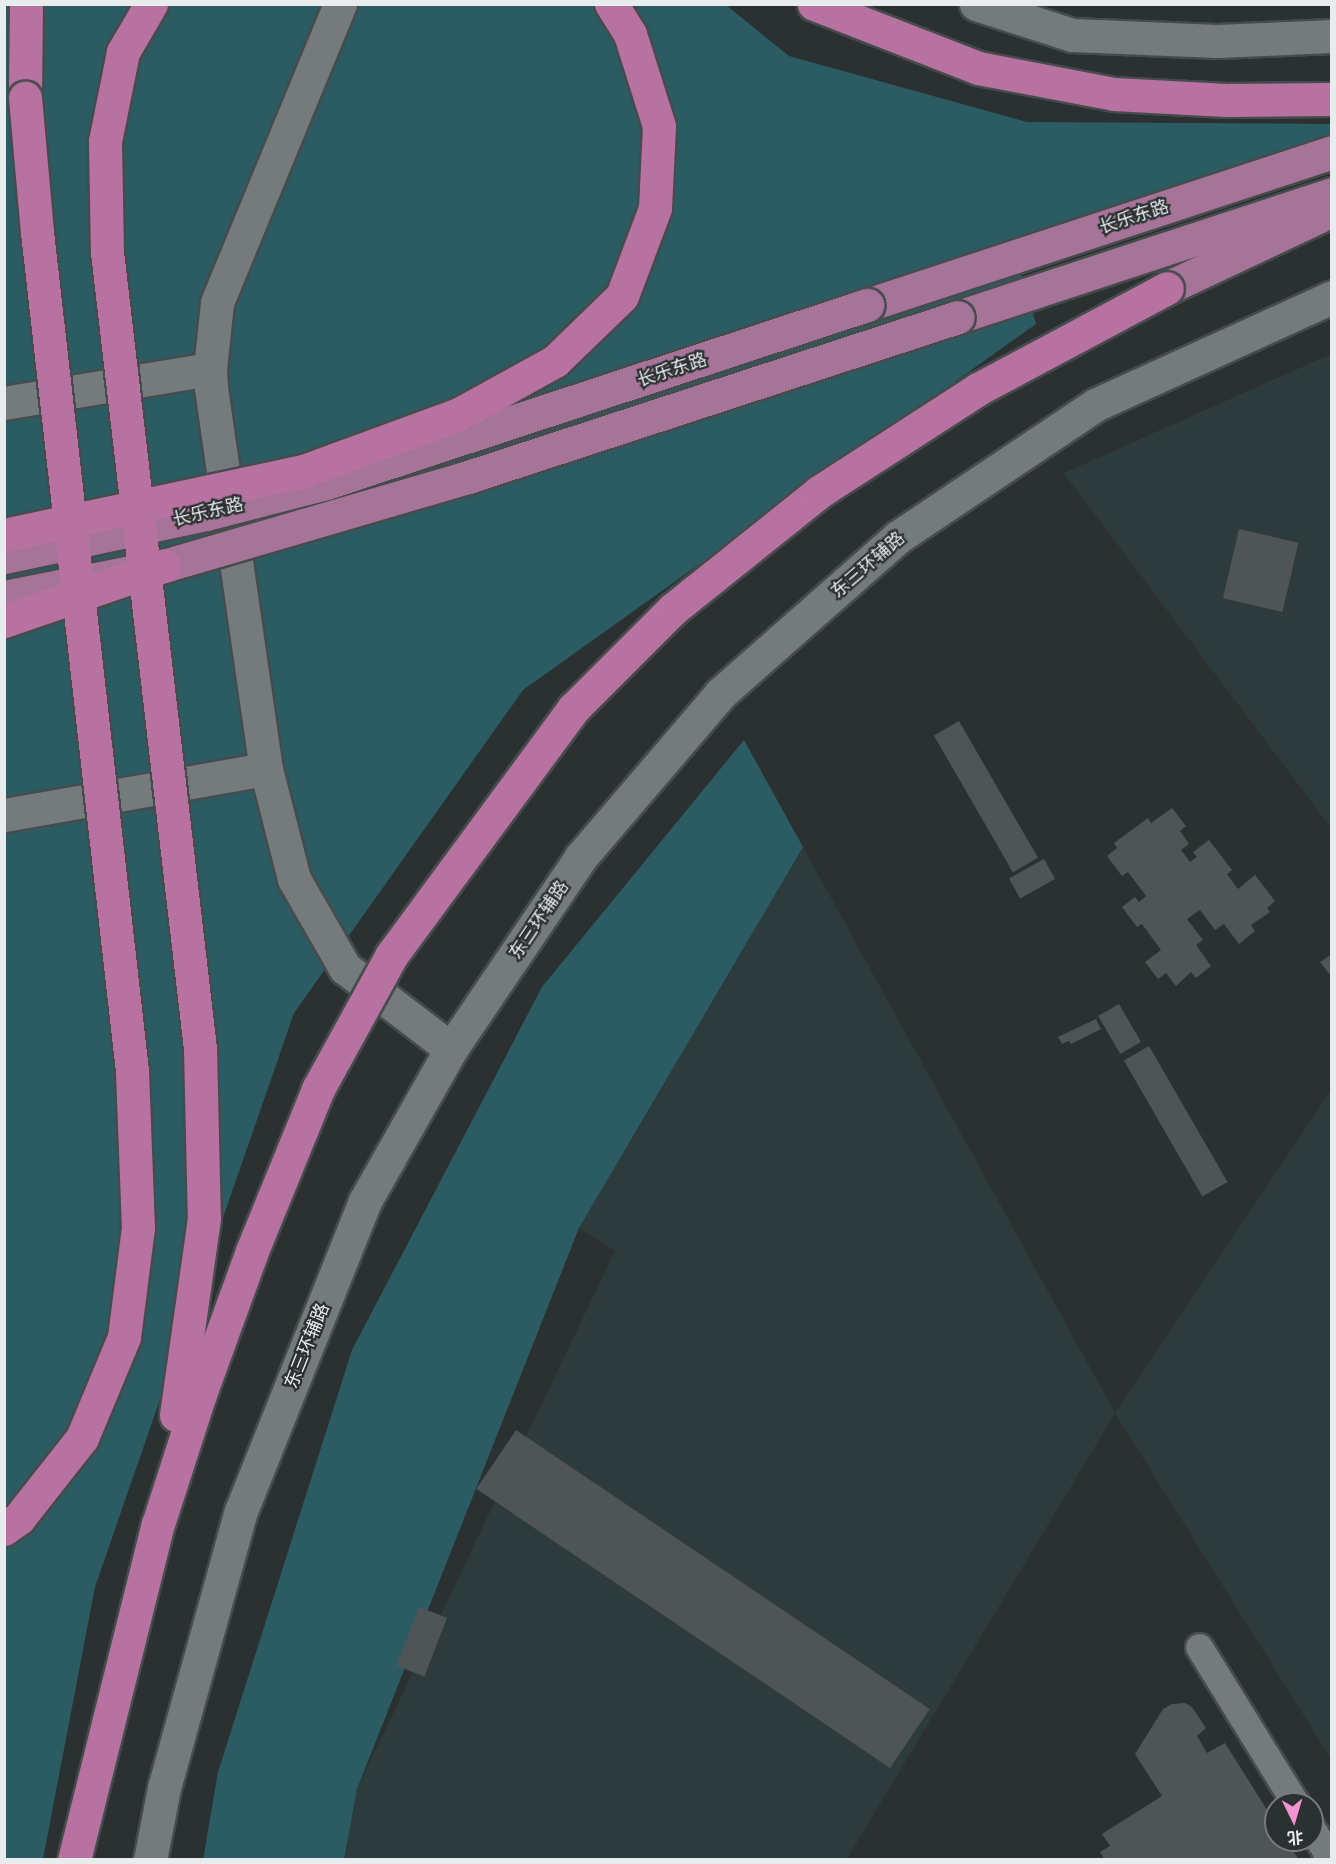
<!DOCTYPE html>
<meta charset="utf-8">
<style>
body{margin:0}
#map{position:relative;width:1336px;height:1864px;overflow:hidden;background:#2b3031;font-family:"PT Sans","Noto Sans SC",sans-serif}
div>[style]{position:absolute}
.built>*{inset:0;background:#2e3b3d}
.green>*{inset:0;background:#2b5c64}
.building>*{inset:0;background:#4f5556;transform-origin:0 0}
.roads{filter:drop-shadow(2px 0 #464b4c) drop-shadow(-2px 0 #464b4c) drop-shadow(0 2px #464b4c) drop-shadow(0 -2px #464b4c)}
.minor>*{height:27px;margin:-13.5px;padding:0 13.5px;transform-origin:13.5px;border-radius:13.5px;background:#757b7d}
.tertiary>*{height:33px;margin:-16.5px;padding:0 16.5px;transform-origin:16.5px;border-radius:16.5px;background:#757b7d}
.secondary>*{height:33px;margin:-16.5px;padding:0 16.5px;transform-origin:16.5px;border-radius:16.5px;background:#757b7d}
.primary>*{height:33px;margin:-16.5px;padding:0 16.5px;transform-origin:16.5px;border-radius:16.5px;background:#a77499}
.trunk>*{height:33px;margin:-16.5px;padding:0 16.5px;transform-origin:16.5px;border-radius:16.5px;background:#b872a2}
.bridges{filter:drop-shadow(2px 0 #464b4c) drop-shadow(-2px 0 #464b4c) drop-shadow(0 2px #464b4c) drop-shadow(0 -2px #464b4c)}
.primary-bridge>*{height:33px;margin:-16.5px;padding:0 16.5px;transform-origin:16.5px;border-radius:16.5px;background:#a77499}
.trunk-bridge>*{height:33px;margin:-16.5px;padding:0 16.5px;transform-origin:16.5px;border-radius:16.5px;background:#b872a2}
span{translate:-50% -50%;white-space:nowrap;text-align:center;line-height:1.15;-webkit-text-stroke:4.5px #2b3031;paint-order:stroke}
.street-label{font-size:18px;color:#e9eced}
.frame{position:absolute;inset:0;border:6px solid #e9eced;pointer-events:none}
.north{position:absolute;left:1264px;top:1792px;width:60px;height:60px;box-sizing:border-box;background:#2b3031;border:2px solid #777b7c;border-radius:50%;rotate:175deg;font-size:16px;font-weight:700;line-height:24px;text-align:center;color:#e9eced}
.north::after{content:'';display:block;margin:auto;width:21px;height:27px;background:#f491d3;clip-path:polygon(50% 0,100% 100%,50% 72%,0 100%)}
</style>
<div id="map">
<div class="built">
<i style="clip-path:polygon(1331px 354px,1331px 828px,1064px 473px)"></i>
<i style="clip-path:polygon(803px 847px,1115px 1413px,1331px 1090px,1331px 1759px,1115px 1413px,847px 1859px,340px 1860px,357px 1789px,615px 1251px,579px 1228px)"></i>
</div>
<div class="green">
<i style="clip-path:polygon(5px 5px,726px 5px,789px 56px,1027px 122px,1331px 124px,1331px 135px,1012px 244px,1036px 324px,523px 690px,294px 1013px,95px 1587px,43px 1859px,5px 1860px)"></i>
<i style="clip-path:polygon(744px 740px,803px 847px,579px 1228px,357px 1789px,344px 1859px,203px 1860px,218px 1772px,352px 1350px,542px 987px)"></i>
</div>
<div class="building">
<i style="left:1239px;top:529px;width:61px;height:71px;rotate:13deg"></i>
<i style="left:959px;top:721px;width:158px;height:29px;rotate:60deg"></i>
<i style="clip-path:polygon(1172px 808px,1186px 826px,1180px 831px,1189px 844px,1181px 850px,1190px 862px,1197px 857px,1193px 852px,1209px 840px,1232px 870px,1227px 874px,1238px 889px,1255px 875px,1275px 901px,1267px 908px,1270px 912px,1251px 925px,1255px 931px,1239px 944px,1224px 924px,1215px 930px,1200px 910px,1187px 919px,1203px 940px,1196px 945px,1211px 966px,1196px 978px,1191px 972px,1176px 986px,1166px 973px,1158px 979px,1145px 962px,1161px 950px,1142px 924px,1137px 927px,1122px 907px,1135px 897px,1139px 902px,1146px 896px,1128px 872px,1122px 876px,1107px 856px,1117px 848px,1114px 843px,1148px 818px,1151px 823px)"></i>
<i style="left:1044px;top:859px;width:23px;height:40px;rotate:61deg"></i>
<i style="clip-path:polygon(1332px 954px,1332px 977px,1320px 962px)"></i>
<i style="left:1119px;top:1004px;width:44px;height:24px;rotate:60deg"></i>
<i style="clip-path:polygon(1096px 1019px,1101px 1029px,1071px 1044px,1069px 1041px,1062px 1044px,1058px 1037px)"></i>
<i style="left:1149px;top:1046px;width:157px;height:29px;rotate:60deg"></i>
<i style="left:516px;top:1430px;width:499px;height:71px;rotate:34deg"></i>
<i style="left:419px;top:1607px;width:30px;height:63px;rotate:21deg"></i>
<i style="clip-path:polygon(1185px 1703px,1192px 1707px,1206px 1728px,1197px 1736px,1207px 1753px,1225px 1743px,1276px 1824px,1276px 1840px,1286px 1840px,1299px 1860px,1105px 1860px,1100px 1852px,1110px 1846px,1102px 1834px,1162px 1796px,1135px 1754px,1163px 1709px,1172px 1704px)"></i>
</div>
<div class="roads">
<div class="minor">
<i style="left:1199px;top:1647px;width:185px;rotate:58.3deg"></i>
<i style="left:1312px;top:1829px;width:36px;rotate:58deg"></i>
</div>
<div class="tertiary">
<i style="left:340px;top:4px;width:323px;rotate:112.4deg"></i>
<i style="left:217px;top:303px;width:66px;rotate:96.1deg"></i>
<i style="left:210px;top:369px;width:19px;rotate:87deg"></i>
<i style="left:211px;top:388px;width:385px;rotate:81.8deg"></i>
<i style="left:266px;top:769px;width:114px;rotate:75.7deg"></i>
<i style="left:294px;top:879px;width:103px;rotate:60.2deg"></i>
<i style="left:345px;top:968px;width:133px;rotate:37.4deg"></i>
<i style="left:4px;top:403px;width:209px;rotate:-9.4deg"></i>
<i style="left:4px;top:815px;width:266px;rotate:-10deg"></i>
</div>
<div class="secondary">
<i style="left:976px;top:4px;width:101px;rotate:17.9deg"></i>
<i style="left:1072px;top:35px;width:145px;rotate:2.4deg"></i>
<i style="left:1217px;top:41px;width:115px;rotate:-2.5deg"></i>
<i style="left:150px;top:1860px;width:73px;rotate:-79deg"></i>
<i style="left:164px;top:1788px;width:288px;rotate:-74.5deg"></i>
<i style="left:241px;top:1511px;width:334px;rotate:-68.2deg"></i>
<i style="left:365px;top:1201px;width:175px;rotate:-60.5deg"></i>
<i style="left:451px;top:1049px;width:232px;rotate:-55.9deg"></i>
<i style="left:581px;top:857px;width:214px;rotate:-49.5deg"></i>
<i style="left:720px;top:694px;width:237px;rotate:-41.4deg"></i>
<i style="left:898px;top:537px;width:237px;rotate:-33.8deg"></i>
<i style="left:1095px;top:405px;width:260px;rotate:-24.5deg"></i>
</div>
<div class="primary">
<i style="left:1167px;top:288px;width:167px;rotate:-25.2deg"></i>
<i style="left:867px;top:305px;width:490px;rotate:-18.2deg"></i>
<i style="left:958px;top:317px;width:394px;rotate:-18.2deg"></i>
</div>
<div class="trunk">
<i style="left:814px;top:4px;width:176px;rotate:21.3deg"></i>
<i style="left:978px;top:68px;width:138px;rotate:10.8deg"></i>
<i style="left:1114px;top:94px;width:112px;rotate:3.1deg"></i>
<i style="left:1226px;top:100px;width:106px;rotate:-0.5deg"></i>
<i style="left:25px;top:98px;width:94px;rotate:-89.4deg"></i>
</div>
</div>
<div class="bridges">
<div class="primary-bridge">
<i style="left:4px;top:557px;width:207px;rotate:-12deg"></i>
<i style="left:206px;top:514px;width:124px;rotate:-14.5deg"></i>
<i style="left:326px;top:483px;width:570px;rotate:-18.21deg"></i>
<i style="left:4px;top:597px;width:166px;rotate:-11.1deg"></i>
<i style="left:167px;top:565px;width:314px;rotate:-16.3deg"></i>
<i style="left:468px;top:477px;width:515px;rotate:-18.08deg"></i>
</div>
<div class="trunk-bridge">
<i style="left:151px;top:4px;width:56px;rotate:120.3deg"></i>
<i style="left:123px;top:52px;width:91px;rotate:101.4deg"></i>
<i style="left:105px;top:141px;width:111px;rotate:89deg"></i>
<i style="left:107px;top:252px;width:801px;rotate:83.34deg"></i>
<i style="left:200px;top:1048px;width:170px;rotate:88.7deg"></i>
<i style="left:204px;top:1218px;width:199px;rotate:98.1deg"></i>
<i style="left:4px;top:535px;width:309px;rotate:-12.1deg"></i>
<i style="left:306px;top:470px;width:163px;rotate:-20.1deg"></i>
<i style="left:459px;top:414px;width:110px;rotate:-28.9deg"></i>
<i style="left:555px;top:361px;width:93px;rotate:-44.1deg"></i>
<i style="left:622px;top:296px;width:94px;rotate:-69.4deg"></i>
<i style="left:655px;top:208px;width:82px;rotate:-87.2deg"></i>
<i style="left:659px;top:126px;width:96px;rotate:-107.5deg"></i>
<i style="left:630px;top:34px;width:36px;rotate:-122deg"></i>
<i style="left:4px;top:621px;width:169px;rotate:-19deg"></i>
<i style="left:4px;top:1529px;width:19px;rotate:-36deg"></i>
<i style="left:19px;top:1518px;width:102px;rotate:-51.8deg"></i>
<i style="left:82px;top:1438px;width:109px;rotate:-67.4deg"></i>
<i style="left:124px;top:1337px;width:110px;rotate:-82.7deg"></i>
<i style="left:138px;top:1228px;width:157px;rotate:-92.2deg"></i>
<i style="left:132px;top:1071px;width:844px;rotate:-96.46deg"></i>
<i style="left:37px;top:232px;width:135px;rotate:-95.1deg"></i>
<i style="left:74px;top:1860px;width:346px;rotate:-76deg"></i>
<i style="left:158px;top:1524px;width:137px;rotate:-72.1deg"></i>
<i style="left:200px;top:1394px;width:152px;rotate:-70deg"></i>
<i style="left:252px;top:1251px;width:175px;rotate:-67.8deg"></i>
<i style="left:318px;top:1089px;width:152px;rotate:-61.2deg"></i>
<i style="left:391px;top:956px;width:307px;rotate:-53.6deg"></i>
<i style="left:573px;top:709px;width:141px;rotate:-45deg"></i>
<i style="left:673px;top:609px;width:187px;rotate:-38.7deg"></i>
<i style="left:819px;top:492px;width:189px;rotate:-32.9deg"></i>
<i style="left:978px;top:389px;width:214px;rotate:-28.1deg"></i>
</div>
</div>
<div class="street-label">
<span style="left:1134px;top:217px;rotate:-18deg">长乐东路</span>
<span style="left:672px;top:370px;rotate:-18deg">长乐东路</span>
<span style="left:208px;top:512px;rotate:-13deg">长乐东路</span>
<span style="left:868px;top:565px;rotate:-41deg">东三环辅路</span>
<span style="left:539px;top:920px;rotate:-56deg">东三环辅路</span>
<span style="left:307px;top:1346px;rotate:-68deg">东三环辅路</span>
</div>
<div class="frame"></div>
<div class="north">北</div>
</div>
